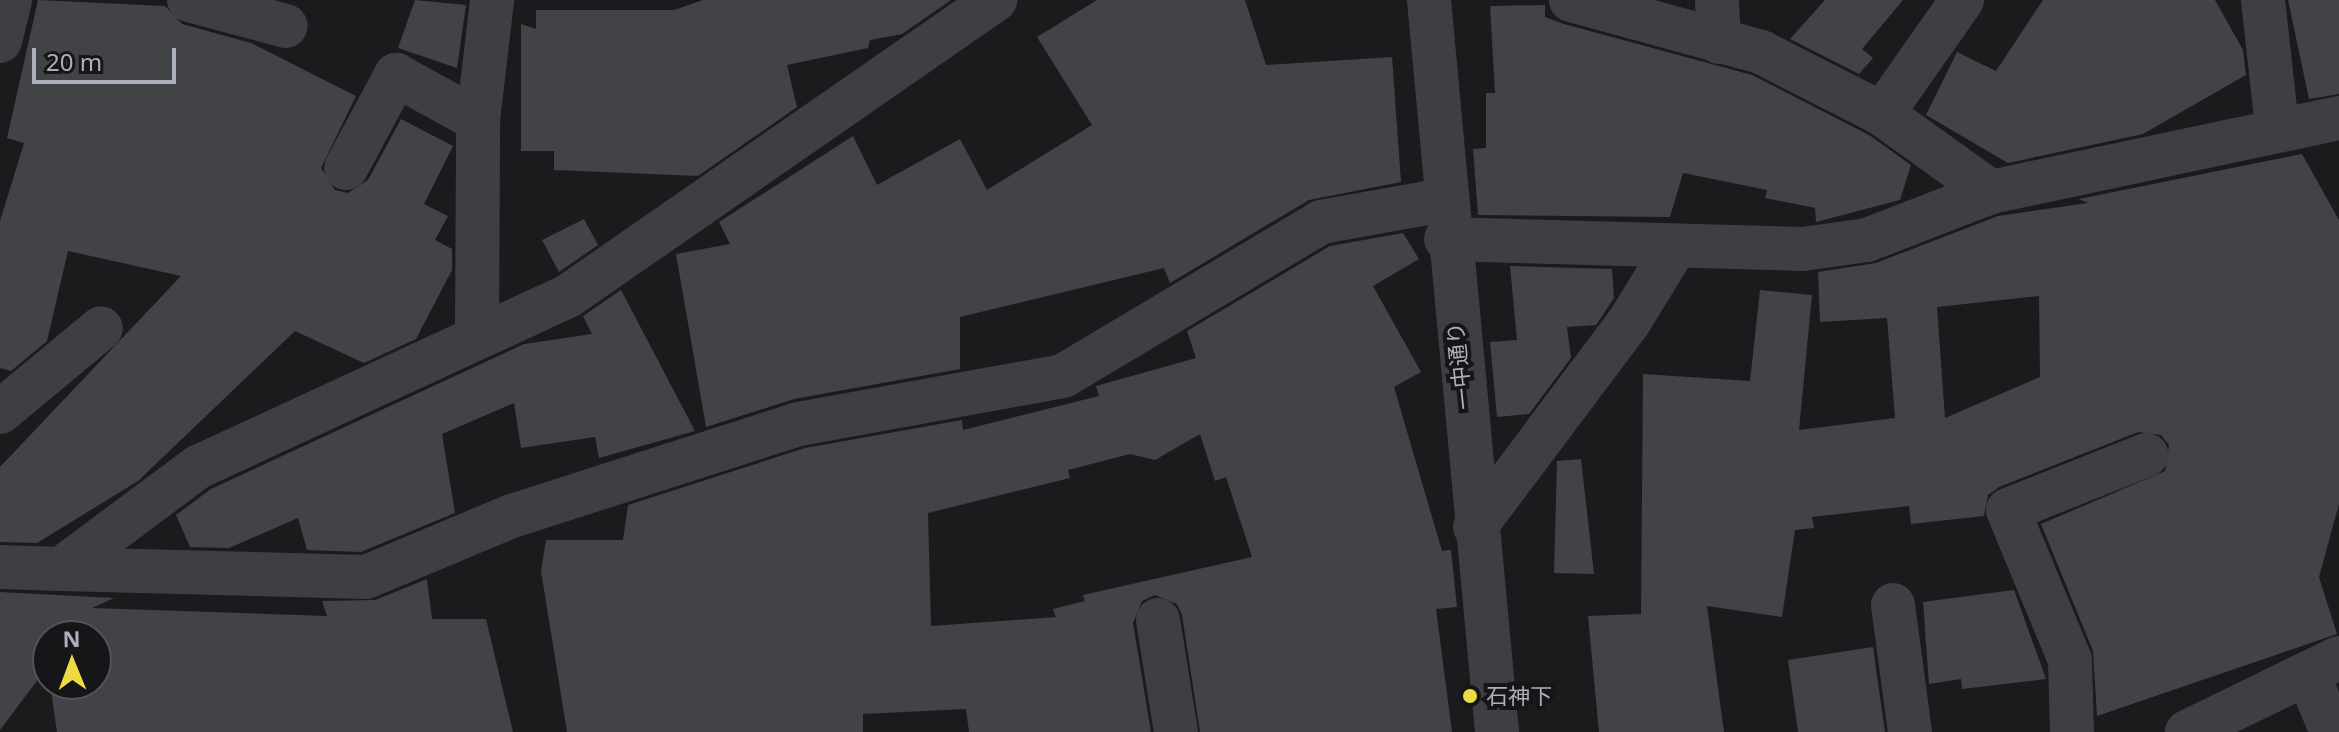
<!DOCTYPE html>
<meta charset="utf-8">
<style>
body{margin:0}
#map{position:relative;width:2339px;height:732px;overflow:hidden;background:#1b1b1d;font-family:"Noto Sans","Noto Sans JP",sans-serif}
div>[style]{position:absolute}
.building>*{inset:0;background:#424347}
.minor>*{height:44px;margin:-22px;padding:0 22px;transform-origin:22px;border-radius:22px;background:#3e3e44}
.dots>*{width:22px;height:22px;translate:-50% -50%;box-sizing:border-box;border:4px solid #161618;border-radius:50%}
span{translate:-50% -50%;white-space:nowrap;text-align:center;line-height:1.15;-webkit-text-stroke:8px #161618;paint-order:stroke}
.street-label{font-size:22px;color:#aeafbc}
.poi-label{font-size:22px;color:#aeafbc}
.left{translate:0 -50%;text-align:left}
.north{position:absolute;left:32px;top:620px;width:80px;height:80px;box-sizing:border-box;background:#161618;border:2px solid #53535a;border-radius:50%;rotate:359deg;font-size:22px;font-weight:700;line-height:32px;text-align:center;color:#aeafbc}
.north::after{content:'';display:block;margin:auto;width:28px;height:36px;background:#eddb43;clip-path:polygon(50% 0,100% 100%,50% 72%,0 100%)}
.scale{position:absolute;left:32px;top:48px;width:144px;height:36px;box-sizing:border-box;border:4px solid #aeafbc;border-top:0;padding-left:10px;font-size:24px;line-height:28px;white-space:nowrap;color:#aeafbc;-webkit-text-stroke:6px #161618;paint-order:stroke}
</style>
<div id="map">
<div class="building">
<i style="clip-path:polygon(38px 0,165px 6px,182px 24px,251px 43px,356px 96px,321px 168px,335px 190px,348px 193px,368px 180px,401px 119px,453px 146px,424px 204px,448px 216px,435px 240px,452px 249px,452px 270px,416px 339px,364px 363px,295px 331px,138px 481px,37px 543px,0 542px,0 467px,181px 276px,68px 251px,47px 341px,11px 371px,0 368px,0 221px,24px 143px,7px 138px)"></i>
<i style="clip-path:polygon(415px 0,466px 5px,457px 68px,398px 48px)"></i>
<i style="clip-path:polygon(703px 0,951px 0,902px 34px,870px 40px,868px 48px,787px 65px,797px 107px,698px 176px,554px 170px,554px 151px,521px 151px,521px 24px,536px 29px,536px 10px,674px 10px)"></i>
<i style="clip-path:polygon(1097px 0,1245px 0,1266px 65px,1392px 57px,1401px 182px,1309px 200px,1170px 283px,1164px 268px,960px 317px,960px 369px,794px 399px,706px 427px,676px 254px,730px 244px,719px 222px,853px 136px,877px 185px,960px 139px,987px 190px,1092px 125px,1037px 37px)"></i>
<i style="clip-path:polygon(1825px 0,1903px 0,1862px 49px,1873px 58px,1859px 74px,1790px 39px)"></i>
<i style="clip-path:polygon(2043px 0,2215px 0,2243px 50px,2246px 75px,2143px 134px,2008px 163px,1926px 115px,1957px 52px,1996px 71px)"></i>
<i style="clip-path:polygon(2288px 0,2339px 0,2339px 94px,2309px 99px)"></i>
<i style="clip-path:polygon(1545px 5px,1545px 17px,1564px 24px,1752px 75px,1869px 135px,1911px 165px,1900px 200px,1816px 222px,1815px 208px,1765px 198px,1767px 190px,1683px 173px,1670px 217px,1478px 215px,1473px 149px,1486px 148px,1486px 93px,1495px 93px,1490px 6px)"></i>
<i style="clip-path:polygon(evenodd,2302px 154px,2339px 220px,2339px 504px,2319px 577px,2337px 634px,2097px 716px,2093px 651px,2041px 524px,2165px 471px,2169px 445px,2161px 435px,2138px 432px,1999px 487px,1988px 495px,1984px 516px,1911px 524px,1909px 506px,1812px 517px,1814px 528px,1795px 530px,1782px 617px,1707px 606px,1724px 732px,1599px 732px,1588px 616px,1641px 614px,1643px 374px,1750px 381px,1760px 290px,1812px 295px,1799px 430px,1895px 418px,1887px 318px,1820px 322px,1818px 272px,1876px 263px,1998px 216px,2088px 203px,2079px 199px,2302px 154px,2039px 296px,2040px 377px,1945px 418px,1937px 307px,2039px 296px)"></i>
<i style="clip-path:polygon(584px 219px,598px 245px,559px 272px,542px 240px)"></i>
<i style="clip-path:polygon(evenodd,1403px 233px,1419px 259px,1373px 286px,1421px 372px,1394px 387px,1442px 551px,1451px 550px,1457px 607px,1436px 609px,1452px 732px,1200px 732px,1182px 615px,1177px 604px,1155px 595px,1142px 601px,1133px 623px,1151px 732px,969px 732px,966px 709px,863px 714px,863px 732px,567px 732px,541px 571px,546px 540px,623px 540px,628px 505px,805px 448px,962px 420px,963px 430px,1099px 396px,1096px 386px,1196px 358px,1187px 331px,1330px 246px,1403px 233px,1200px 434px,1215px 481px,1226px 477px,1252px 557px,1083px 595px,1085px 601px,1053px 609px,1056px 617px,931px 626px,928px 513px,1070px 478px,1068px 470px,1130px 454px,1155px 460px,1200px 434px)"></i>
<i style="clip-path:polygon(1510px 266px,1612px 269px,1614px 298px,1596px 325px,1567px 327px,1571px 358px,1529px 414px,1497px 417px,1490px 342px,1517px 340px)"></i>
<i style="clip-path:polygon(621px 290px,695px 431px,599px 458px,595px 437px,521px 448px,514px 403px,442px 434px,455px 513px,361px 552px,307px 550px,298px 518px,229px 548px,190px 547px,176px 515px,211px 489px,524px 344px,592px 334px,583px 316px)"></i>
<i style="clip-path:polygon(1581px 459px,1594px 574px,1554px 573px,1557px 461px)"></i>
<i style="clip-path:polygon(427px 579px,432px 619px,486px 619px,513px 732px,57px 732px,50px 684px,96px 684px,96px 636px,48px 636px,48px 666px,0 730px,0 592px,114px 598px,92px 608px,327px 616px,322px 601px,375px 600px)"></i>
<i style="clip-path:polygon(2014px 590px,2046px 679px,1962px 689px,1961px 679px,1929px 684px,1923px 602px)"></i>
<i style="clip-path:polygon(1873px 647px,1885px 732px,1798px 732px,1788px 660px)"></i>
</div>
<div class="minor">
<i style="left:189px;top:0;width:100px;rotate:15deg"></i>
<i style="left:1429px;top:0;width:735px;rotate:84.69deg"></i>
<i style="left:1571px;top:0;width:197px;rotate:15.3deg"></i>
<i style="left:1761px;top:52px;width:136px;rotate:27.1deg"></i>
<i style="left:1882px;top:114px;width:134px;rotate:35.6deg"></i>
<i style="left:1717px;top:0;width:42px;rotate:87.3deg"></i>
<i style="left:2263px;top:0;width:128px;rotate:83.7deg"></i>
<i style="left:0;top:41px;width:42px;rotate:-76.3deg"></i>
<i style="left:1882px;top:114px;width:139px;rotate:-54.9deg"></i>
<i style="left:346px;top:168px;width:106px;rotate:-61.7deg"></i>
<i style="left:396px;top:75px;width:94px;rotate:28.8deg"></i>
<i style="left:1446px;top:239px;width:357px;rotate:1.6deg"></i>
<i style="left:1803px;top:249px;width:65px;rotate:-8deg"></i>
<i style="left:1867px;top:240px;width:133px;rotate:-21.2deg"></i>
<i style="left:1991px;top:192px;width:356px;rotate:-12deg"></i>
<i style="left:477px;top:336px;width:216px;rotate:-89.7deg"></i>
<i style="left:478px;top:120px;width:121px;rotate:-83.3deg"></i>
<i style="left:0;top:412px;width:131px;rotate:-39.7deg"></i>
<i style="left:1475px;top:527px;width:256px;rotate:-53.1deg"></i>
<i style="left:1629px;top:322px;width:88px;rotate:-58.5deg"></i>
<i style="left:0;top:567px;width:61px;rotate:1.9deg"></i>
<i style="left:61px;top:569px;width:171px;rotate:-36.7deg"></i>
<i style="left:198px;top:467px;width:408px;rotate:-24.8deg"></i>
<i style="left:568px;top:296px;width:520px;rotate:-34.73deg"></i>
<i style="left:61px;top:569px;width:305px;rotate:1.5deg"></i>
<i style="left:366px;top:577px;width:158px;rotate:-22.7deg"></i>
<i style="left:512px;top:516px;width:301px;rotate:-17.8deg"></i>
<i style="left:799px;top:424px;width:268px;rotate:-10.3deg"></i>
<i style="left:1063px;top:376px;width:300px;rotate:-30.8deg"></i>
<i style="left:1321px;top:222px;width:124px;rotate:-10.2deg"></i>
<i style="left:1893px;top:605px;width:128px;rotate:82.4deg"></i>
<i style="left:1158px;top:620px;width:113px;rotate:80.9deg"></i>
<i style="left:2308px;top:675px;width:62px;rotate:67.2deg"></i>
<i style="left:2072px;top:732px;width:72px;rotate:-91.6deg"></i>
<i style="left:2070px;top:660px;width:162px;rotate:-112.5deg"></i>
<i style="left:2008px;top:510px;width:149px;rotate:-21.7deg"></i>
<i style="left:2187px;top:732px;width:169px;rotate:-26deg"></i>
</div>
<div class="dots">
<i style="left:1470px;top:696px;background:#eddb43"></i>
</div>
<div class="street-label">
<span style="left:1459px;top:366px;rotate:-96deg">一中通り</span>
</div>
<div class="poi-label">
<span class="left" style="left:1486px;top:696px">石神下</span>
</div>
<div class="north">N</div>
<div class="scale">20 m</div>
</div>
